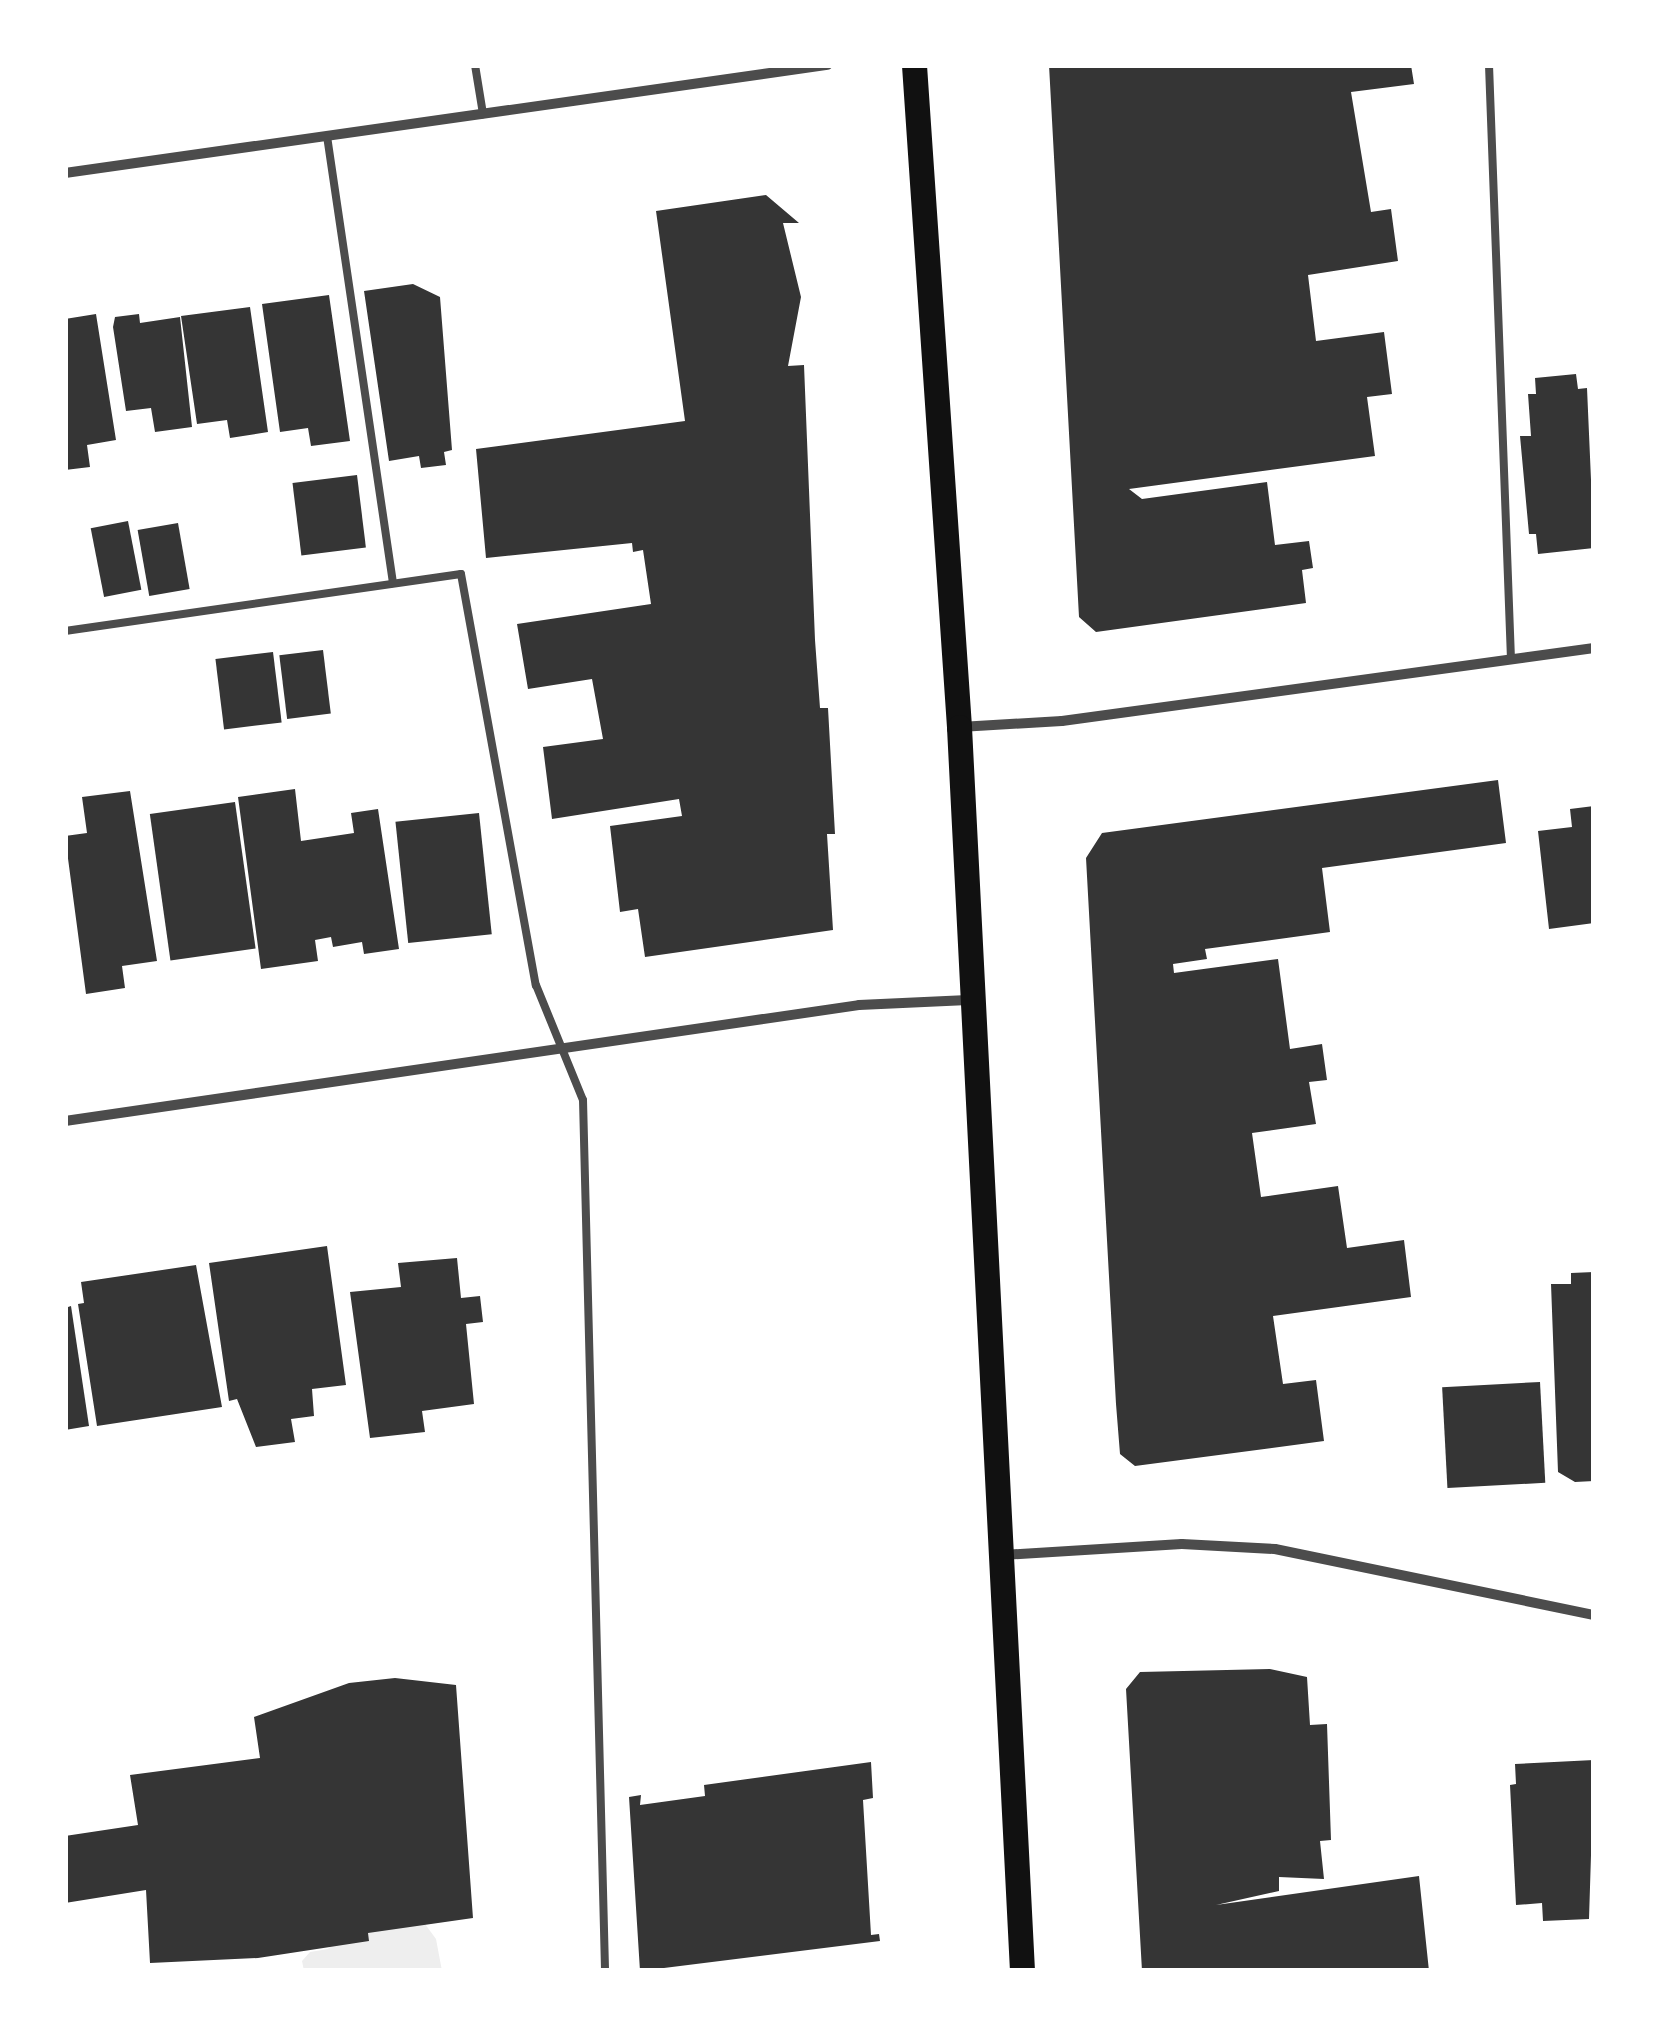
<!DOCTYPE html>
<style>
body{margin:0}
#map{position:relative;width:1659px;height:2036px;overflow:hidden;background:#fff;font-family:Lato,sans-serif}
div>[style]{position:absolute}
.green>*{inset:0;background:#eee}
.building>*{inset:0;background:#353535;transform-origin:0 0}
.service>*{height:8px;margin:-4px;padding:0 4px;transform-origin:4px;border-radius:4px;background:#4c4c4c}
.minor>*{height:10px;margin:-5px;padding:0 5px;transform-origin:5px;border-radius:5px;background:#4c4c4c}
.primary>*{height:25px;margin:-12.5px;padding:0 12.5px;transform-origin:12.5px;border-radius:12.5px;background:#111}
span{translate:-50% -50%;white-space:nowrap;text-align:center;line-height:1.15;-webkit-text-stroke:10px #fff;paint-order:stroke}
.frame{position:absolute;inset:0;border:68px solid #fff;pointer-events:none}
</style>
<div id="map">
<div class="green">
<i style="clip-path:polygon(425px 1924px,436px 1939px,442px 1971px,304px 1971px,302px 1961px,310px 1952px,328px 1949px,342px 1934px)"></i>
</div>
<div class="building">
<i style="clip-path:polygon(1049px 65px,1411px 65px,1414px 84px,1351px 92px,1371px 212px,1391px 209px,1398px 261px,1308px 275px,1316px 341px,1384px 332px,1392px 394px,1367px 397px,1375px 456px,1129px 489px,1142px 499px,1267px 482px,1275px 545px,1309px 541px,1313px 568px,1302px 570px,1306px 603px,1096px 632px,1079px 617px)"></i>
<i style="clip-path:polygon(766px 195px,799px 223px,783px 223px,801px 297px,788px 366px,804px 365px,815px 640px,820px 708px,828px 708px,835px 834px,827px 834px,833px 930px,645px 957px,638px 909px,620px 912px,610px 826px,682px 816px,679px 799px,552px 819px,543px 747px,603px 739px,592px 679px,528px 689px,517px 624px,651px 604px,643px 550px,633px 552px,632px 543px,486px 558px,476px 449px,685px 421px,656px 211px)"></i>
<i style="clip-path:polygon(413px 284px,440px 297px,452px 450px,444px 452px,446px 465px,421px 468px,419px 456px,389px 461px,364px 291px)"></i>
<i style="clip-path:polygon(329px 295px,350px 441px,311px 446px,308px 428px,280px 432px,262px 304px)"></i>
<i style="clip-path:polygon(250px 307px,268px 432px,230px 438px,227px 420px,197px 424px,181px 316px)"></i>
<i style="clip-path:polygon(96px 314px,116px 440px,87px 445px,90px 467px,65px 470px,65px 319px)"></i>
<i style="clip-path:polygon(139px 314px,140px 323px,180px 317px,192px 427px,155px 432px,151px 408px,126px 411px,113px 327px,115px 317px)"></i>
<i style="clip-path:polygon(1576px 374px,1578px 389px,1587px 388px,1594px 548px,1538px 554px,1536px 534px,1529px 534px,1520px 436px,1531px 436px,1528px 394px,1536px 394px,1535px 378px)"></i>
<i style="left:357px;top:475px;width:73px;height:65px;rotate:83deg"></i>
<i style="left:128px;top:521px;width:70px;height:38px;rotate:79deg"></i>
<i style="left:178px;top:523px;width:67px;height:41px;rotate:80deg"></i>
<i style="left:323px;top:650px;width:64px;height:44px;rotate:83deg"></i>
<i style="left:273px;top:652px;width:71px;height:58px;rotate:83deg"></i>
<i style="clip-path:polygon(1498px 780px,1506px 843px,1322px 868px,1330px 932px,1205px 949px,1207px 959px,1173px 964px,1174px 973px,1278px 959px,1290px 1049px,1322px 1044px,1327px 1080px,1309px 1082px,1316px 1124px,1252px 1133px,1261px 1197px,1338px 1186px,1347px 1248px,1404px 1240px,1411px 1297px,1273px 1316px,1283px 1384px,1316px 1380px,1324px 1441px,1135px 1466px,1120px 1454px,1116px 1404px,1086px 858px,1102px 833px)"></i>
<i style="clip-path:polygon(295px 789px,301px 841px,354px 833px,351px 813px,378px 809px,399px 949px,364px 954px,362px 942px,333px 947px,331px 937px,315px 940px,318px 961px,261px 969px,238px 797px)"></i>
<i style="clip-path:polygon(130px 791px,157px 961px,122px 966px,125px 988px,86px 994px,65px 836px,87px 833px,82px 797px)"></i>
<i style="left:235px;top:802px;width:148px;height:86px;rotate:82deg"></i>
<i style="clip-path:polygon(1594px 806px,1594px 923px,1549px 929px,1538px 831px,1572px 827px,1570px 809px)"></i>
<i style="left:479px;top:813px;width:122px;height:84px;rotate:84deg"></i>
<i style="clip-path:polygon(327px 1246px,346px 1385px,312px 1389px,314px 1416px,291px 1419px,295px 1442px,256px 1447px,237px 1399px,229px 1401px,209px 1263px)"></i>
<i style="clip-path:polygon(457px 1258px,461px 1298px,480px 1296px,483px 1322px,466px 1324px,474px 1404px,422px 1411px,425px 1432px,370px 1438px,350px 1292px,401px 1287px,398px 1263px)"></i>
<i style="clip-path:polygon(196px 1265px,222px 1407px,97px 1426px,78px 1304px,84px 1303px,81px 1282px)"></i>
<i style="clip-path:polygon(1594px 1272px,1594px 1481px,1575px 1482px,1558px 1472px,1551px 1284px,1571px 1284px,1571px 1273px)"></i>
<i style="clip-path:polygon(71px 1306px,89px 1426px,65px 1430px,65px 1308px)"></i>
<i style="left:1540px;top:1382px;width:101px;height:98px;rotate:87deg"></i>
<i style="clip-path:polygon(1270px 1669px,1307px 1677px,1310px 1725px,1327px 1724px,1331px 1840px,1320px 1841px,1324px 1879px,1279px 1877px,1279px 1891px,1216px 1905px,1419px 1876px,1429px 1971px,1142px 1971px,1126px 1689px,1140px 1672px)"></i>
<i style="clip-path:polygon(395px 1678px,456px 1685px,473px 1918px,368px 1933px,369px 1941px,258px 1958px,150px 1963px,146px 1890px,65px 1903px,65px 1836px,138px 1825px,130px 1775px,260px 1758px,254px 1717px,349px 1683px)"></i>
<i style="clip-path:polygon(1594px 1760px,1589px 1919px,1543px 1921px,1542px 1903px,1516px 1905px,1510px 1785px,1516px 1784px,1515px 1764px)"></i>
<i style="clip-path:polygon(871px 1762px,873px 1798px,863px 1800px,871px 1935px,879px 1934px,880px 1941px,640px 1971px,629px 1797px,641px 1795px,640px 1805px,705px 1796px,704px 1785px)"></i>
</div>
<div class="service">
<i style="left:475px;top:65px;width:50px;rotate:80.7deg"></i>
<i style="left:1489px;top:65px;width:594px;rotate:87.88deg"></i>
<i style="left:327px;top:136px;width:452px;rotate:81.6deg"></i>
<i style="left:65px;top:631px;width:400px;rotate:-8.2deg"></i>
<i style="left:461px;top:574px;width:418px;rotate:79.7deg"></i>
<i style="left:536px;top:985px;width:124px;rotate:67.8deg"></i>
<i style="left:583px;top:1100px;width:871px;rotate:88.55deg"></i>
</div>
<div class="minor">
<i style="left:65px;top:173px;width:770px;rotate:-8.07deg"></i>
<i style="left:960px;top:727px;width:102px;rotate:-3.4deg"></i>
<i style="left:1062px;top:721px;width:537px;rotate:-7.81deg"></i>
<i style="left:65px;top:1121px;width:802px;rotate:-8.31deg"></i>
<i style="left:859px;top:1005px;width:109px;rotate:-2.6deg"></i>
<i style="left:1002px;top:1555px;width:180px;rotate:-3.5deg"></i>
<i style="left:1182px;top:1544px;width:93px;rotate:3.1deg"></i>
<i style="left:1275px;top:1549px;width:326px;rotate:11.7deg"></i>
</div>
<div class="primary">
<i style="left:914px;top:65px;width:664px;rotate:86.11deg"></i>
<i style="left:959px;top:727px;width:1246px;rotate:87.1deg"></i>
</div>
<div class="frame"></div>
</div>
